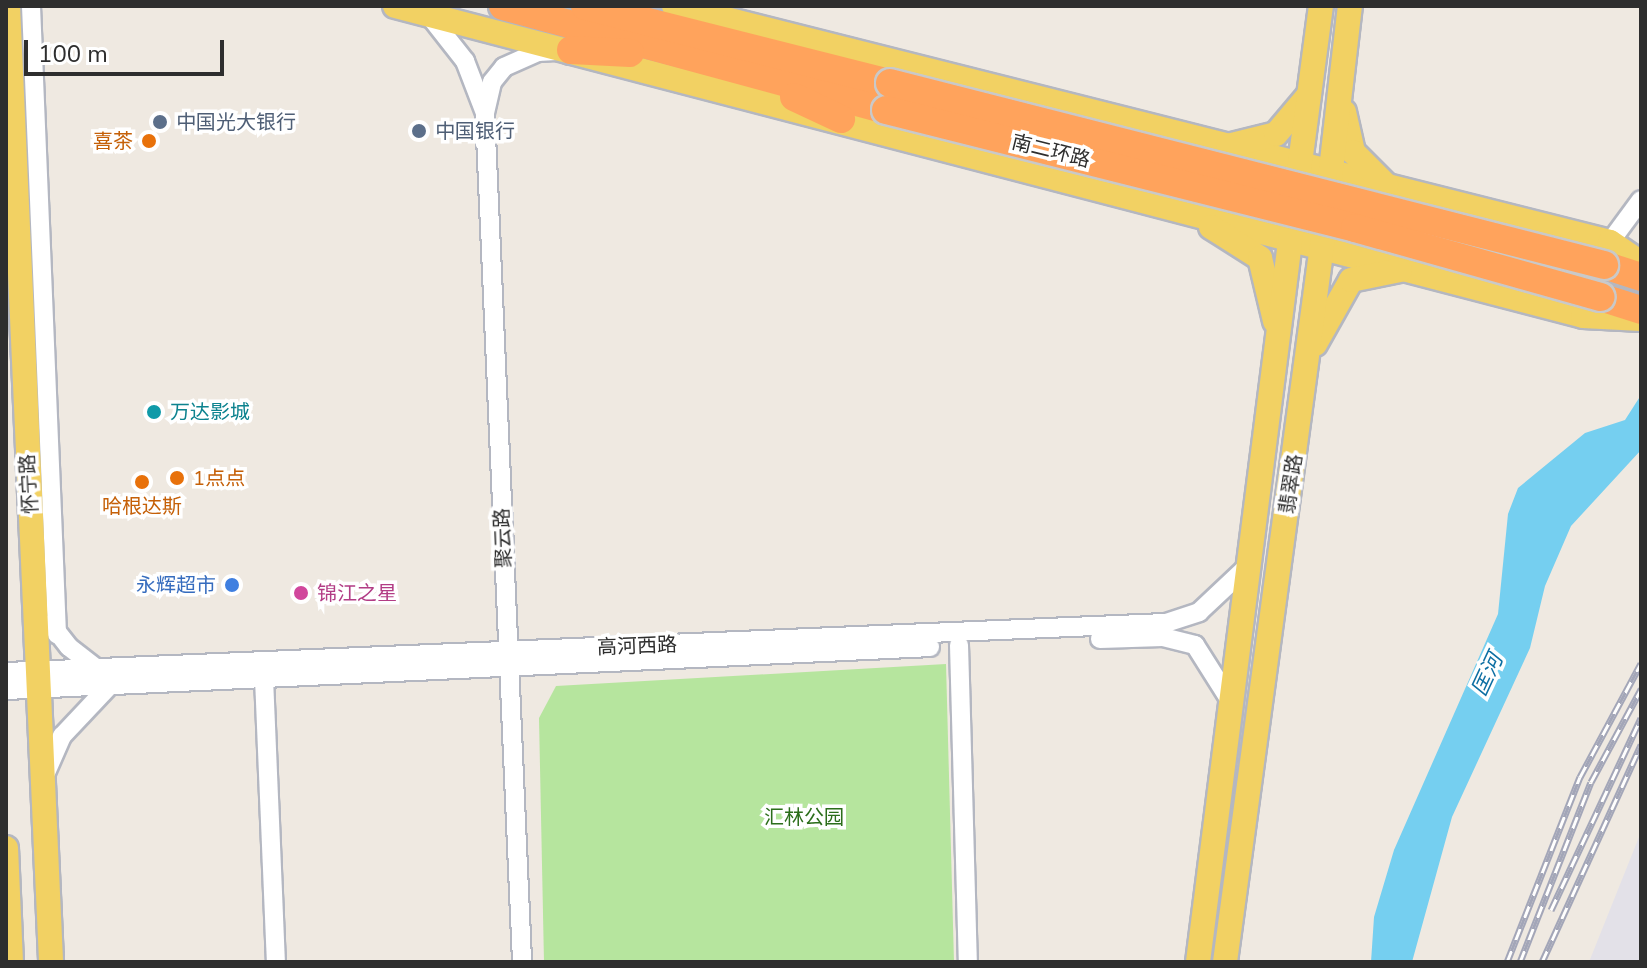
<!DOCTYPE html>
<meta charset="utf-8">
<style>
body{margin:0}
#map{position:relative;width:1647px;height:968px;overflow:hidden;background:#efe9e1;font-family:"Nunito Sans","Noto Sans SC",sans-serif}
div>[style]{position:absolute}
.industrial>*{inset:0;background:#e3e1e8}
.green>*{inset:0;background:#b6e59e}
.water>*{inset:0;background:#75cff0}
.roads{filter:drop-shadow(2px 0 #b4b7c1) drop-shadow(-2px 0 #b4b7c1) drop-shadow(0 2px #b4b7c1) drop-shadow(0 -2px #b4b7c1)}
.minor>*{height:18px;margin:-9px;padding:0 9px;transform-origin:9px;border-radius:9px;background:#fff}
.major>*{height:24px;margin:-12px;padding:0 12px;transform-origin:12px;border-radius:12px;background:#f2d163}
.highway>*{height:28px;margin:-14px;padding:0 14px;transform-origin:14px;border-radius:14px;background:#ffa35c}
.rail>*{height:7px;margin-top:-3.5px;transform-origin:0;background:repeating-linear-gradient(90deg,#fff 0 12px,#a3a6b8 0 24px);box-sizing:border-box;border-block:2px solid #a3a6b8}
.bridges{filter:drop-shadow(2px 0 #c9c9c9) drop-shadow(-2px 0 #c9c9c9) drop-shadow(0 2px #c9c9c9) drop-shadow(0 -2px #c9c9c9)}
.highway-bridge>*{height:28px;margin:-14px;padding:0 14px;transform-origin:14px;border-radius:14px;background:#ffa35c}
.dots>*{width:22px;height:22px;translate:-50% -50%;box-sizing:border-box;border:4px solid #fff;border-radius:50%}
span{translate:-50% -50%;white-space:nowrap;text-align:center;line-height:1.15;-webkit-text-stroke:7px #fff;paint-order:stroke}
.service-label{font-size:20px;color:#4e5e75}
.left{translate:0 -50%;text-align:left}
.food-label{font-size:20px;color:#c56008}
.right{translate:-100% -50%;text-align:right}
.street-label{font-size:20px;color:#2e2e2e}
.culture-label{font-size:20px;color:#0d838f}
.shop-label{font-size:20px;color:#366cbe}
.hotel-label{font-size:20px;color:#b23c85}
.park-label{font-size:20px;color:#2c6e1b}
.water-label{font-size:22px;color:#0d6fa3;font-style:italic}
.frame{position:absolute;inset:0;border:8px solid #2e2e2e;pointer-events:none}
.scale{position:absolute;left:24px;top:40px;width:200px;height:36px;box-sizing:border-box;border:4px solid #2e2e2e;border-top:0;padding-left:10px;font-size:24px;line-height:28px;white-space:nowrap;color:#2e2e2e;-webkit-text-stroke:6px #fff;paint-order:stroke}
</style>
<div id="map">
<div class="industrial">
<i style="clip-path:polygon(1641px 832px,1641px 962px,1589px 962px)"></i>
</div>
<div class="green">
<i style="clip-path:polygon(946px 664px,954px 962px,544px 962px,539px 718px,556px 686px)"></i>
</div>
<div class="water">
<i style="clip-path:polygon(1641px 395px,1641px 450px,1571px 526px,1545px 586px,1530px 648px,1452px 817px,1412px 962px,1371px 962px,1374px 917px,1394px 850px,1498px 614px,1508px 514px,1518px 488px,1585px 433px,1625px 420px)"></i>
</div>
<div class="roads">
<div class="minor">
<i style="left:31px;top:6px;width:629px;rotate:87.63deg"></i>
<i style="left:428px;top:14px;width:60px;rotate:51.8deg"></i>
<i style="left:465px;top:61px;width:56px;rotate:69deg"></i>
<i style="left:485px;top:113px;width:32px;rotate:-77deg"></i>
<i style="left:492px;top:82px;width:19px;rotate:-51deg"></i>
<i style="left:504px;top:67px;width:37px;rotate:-24deg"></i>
<i style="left:538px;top:52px;width:18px;rotate:-3deg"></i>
<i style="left:485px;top:113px;width:850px;rotate:87.5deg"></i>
<i style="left:1610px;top:242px;width:52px;rotate:-53.6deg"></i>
<i style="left:51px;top:624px;width:29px;rotate:52deg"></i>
<i style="left:69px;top:647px;width:36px;rotate:38deg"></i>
<i style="left:1100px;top:639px;width:63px;rotate:-1.8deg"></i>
<i style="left:1163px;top:637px;width:33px;rotate:14deg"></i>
<i style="left:1195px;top:645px;width:67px;rotate:57.7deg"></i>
<i style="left:959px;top:645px;width:317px;rotate:88.4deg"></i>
<i style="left:6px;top:672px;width:1161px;rotate:-2.42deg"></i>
<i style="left:1166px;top:623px;width:35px;rotate:-18deg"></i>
<i style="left:1199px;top:612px;width:67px;rotate:-43.2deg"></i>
<i style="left:264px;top:678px;width:284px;rotate:87.6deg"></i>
<i style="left:6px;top:690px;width:925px;rotate:-2.66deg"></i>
<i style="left:45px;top:775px;width:43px;rotate:-66.4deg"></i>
<i style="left:62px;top:736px;width:70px;rotate:-46.7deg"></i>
</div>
<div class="major">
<i style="left:8px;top:6px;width:957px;rotate:87.42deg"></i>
<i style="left:395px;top:6px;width:1228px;rotate:14.62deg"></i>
<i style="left:1583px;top:316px;width:58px;rotate:3deg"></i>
<i style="left:674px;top:6px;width:965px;rotate:14.15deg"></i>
<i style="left:1610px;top:242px;width:37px;rotate:34deg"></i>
<i style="left:1344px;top:112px;width:41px;rotate:77.3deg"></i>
<i style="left:1353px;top:152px;width:47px;rotate:45deg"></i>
<i style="left:1228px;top:146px;width:49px;rotate:-14deg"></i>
<i style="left:1276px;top:134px;width:51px;rotate:-49.8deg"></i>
<i style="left:1298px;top:178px;width:174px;rotate:-82.4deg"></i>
<i style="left:1329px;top:187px;width:182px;rotate:-83.4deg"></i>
<i style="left:1211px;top:227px;width:58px;rotate:32.3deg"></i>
<i style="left:1260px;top:258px;width:65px;rotate:76.6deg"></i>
<i style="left:1315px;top:344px;width:73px;rotate:-60.6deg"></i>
<i style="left:1351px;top:280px;width:50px;rotate:-11.5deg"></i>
<i style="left:6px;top:848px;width:114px;rotate:87.5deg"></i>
<i style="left:1198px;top:962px;width:742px;rotate:-82.72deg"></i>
<i style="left:1225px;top:962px;width:738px;rotate:-82.29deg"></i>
</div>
<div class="highway">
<i style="left:503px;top:6px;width:397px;rotate:15.2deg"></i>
<i style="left:585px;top:6px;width:315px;rotate:14.2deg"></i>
<i style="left:571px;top:50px;width:59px;rotate:2.9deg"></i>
<i style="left:794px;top:97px;width:52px;rotate:25.1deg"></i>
<i style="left:1604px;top:265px;width:39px;rotate:18deg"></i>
<i style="left:1600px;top:297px;width:43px;rotate:17.6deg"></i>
</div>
</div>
<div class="rail">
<i style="left:1551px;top:910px;width:212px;rotate:-64.9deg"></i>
<i style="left:1507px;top:962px;width:199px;rotate:-68.5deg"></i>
<i style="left:1580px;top:777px;width:129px;rotate:-61.8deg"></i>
<i style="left:1520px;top:962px;width:193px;rotate:-68.5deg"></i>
<i style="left:1591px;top:782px;width:106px;rotate:-61.7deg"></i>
<i style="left:1542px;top:962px;width:239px;rotate:-65.5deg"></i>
</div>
<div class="bridges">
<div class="highway-bridge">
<i style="left:890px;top:83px;width:737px;rotate:14.3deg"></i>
<i style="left:886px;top:110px;width:484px;rotate:14.1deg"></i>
<i style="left:1355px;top:228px;width:255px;rotate:15.7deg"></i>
</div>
</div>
<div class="dots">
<i style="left:160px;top:122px;background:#5c6f8a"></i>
<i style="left:419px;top:131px;background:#5c6f8a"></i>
<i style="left:149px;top:141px;background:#e8710a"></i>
<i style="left:154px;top:412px;background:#0f9aa8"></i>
<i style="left:177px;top:478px;background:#e8710a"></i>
<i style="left:142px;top:482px;background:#e8710a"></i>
<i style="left:232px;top:585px;background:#3f7fe0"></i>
<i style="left:301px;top:593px;background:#d1479c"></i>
</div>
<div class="service-label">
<span class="left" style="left:176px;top:122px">中国光大银行</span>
<span class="left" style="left:435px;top:131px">中国银行</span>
</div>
<div class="food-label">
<span class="right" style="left:133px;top:141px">喜茶</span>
<span class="left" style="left:193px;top:478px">1点点</span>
<span style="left:142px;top:506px">哈根达斯</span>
</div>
<div class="street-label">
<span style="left:1051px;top:151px;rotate:14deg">南二环路</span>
<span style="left:29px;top:484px;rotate:-93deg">怀宁路</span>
<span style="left:1291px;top:484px;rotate:-81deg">翡翠路</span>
<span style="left:503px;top:538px;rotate:-92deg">聚云路</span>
<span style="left:637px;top:646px;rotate:-2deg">高河西路</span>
</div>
<div class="culture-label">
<span class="left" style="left:170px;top:412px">万达影城</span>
</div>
<div class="shop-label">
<span class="right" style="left:216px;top:585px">永辉超市</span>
</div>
<div class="hotel-label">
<span class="left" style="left:317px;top:593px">锦江之星</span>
</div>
<div class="park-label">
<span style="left:804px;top:817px">汇林公园</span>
</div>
<div class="water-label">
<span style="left:1488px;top:675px;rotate:-65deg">匡河</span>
</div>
<div class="frame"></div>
<div class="scale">100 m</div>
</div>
